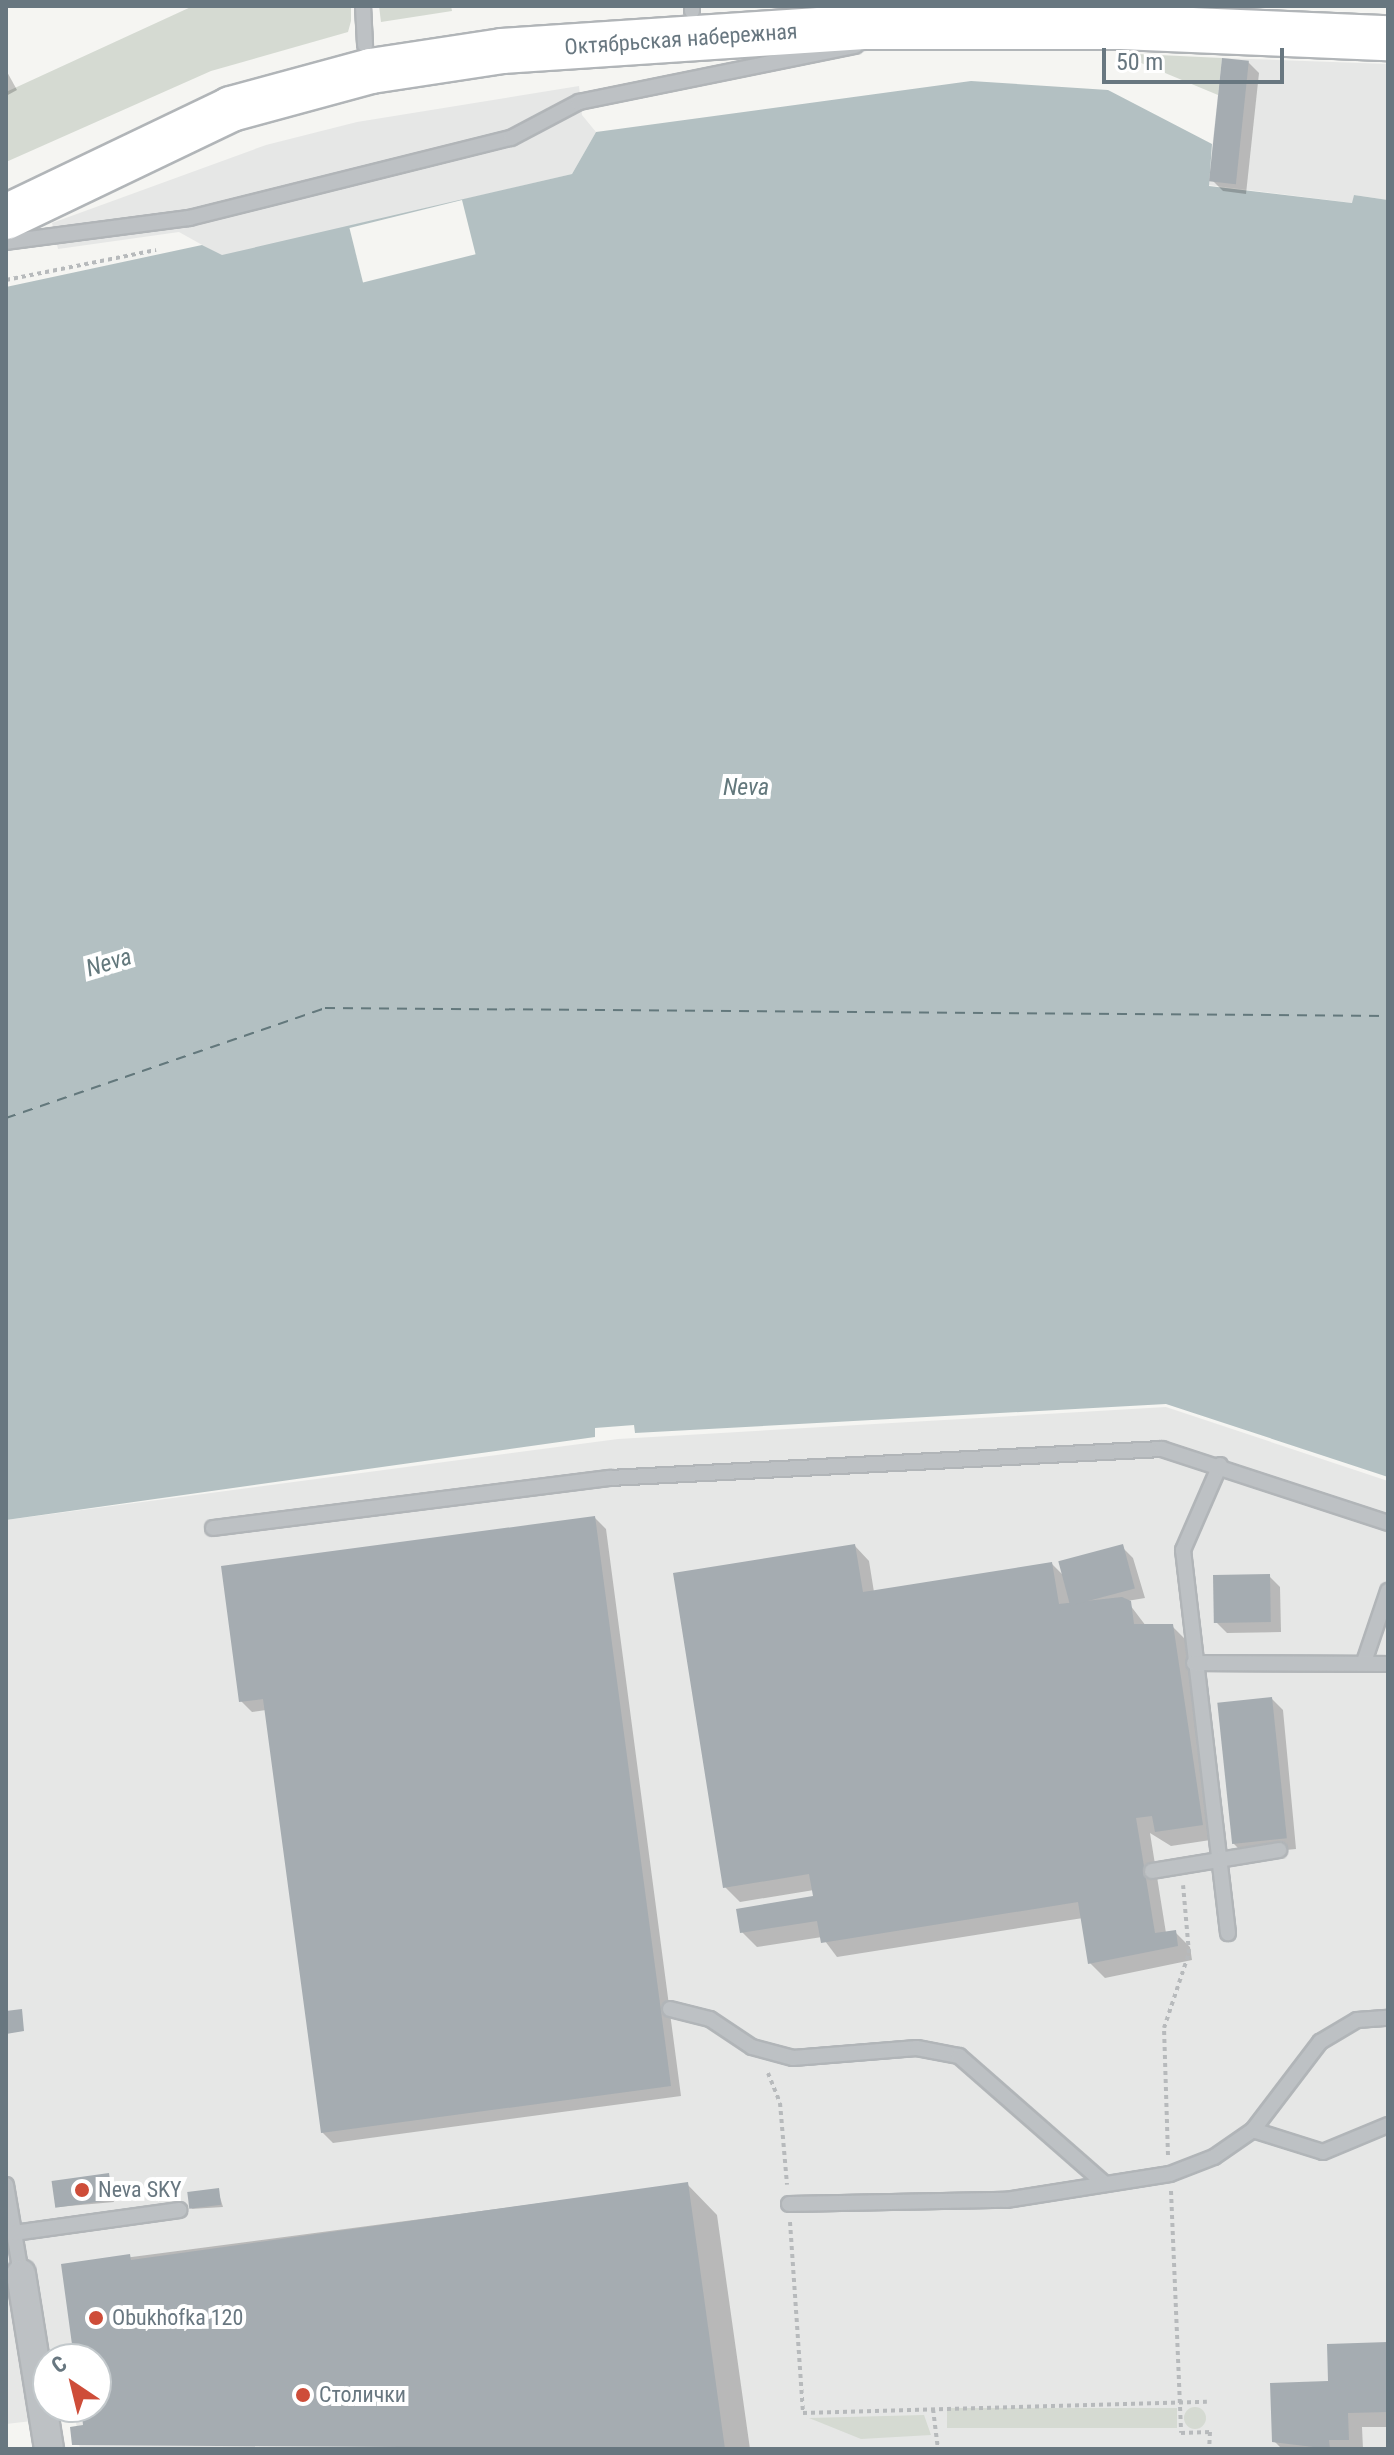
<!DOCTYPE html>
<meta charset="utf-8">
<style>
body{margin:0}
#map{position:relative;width:1394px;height:2455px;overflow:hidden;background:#f5f5f2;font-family:"Roboto Condensed",sans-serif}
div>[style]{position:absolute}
.built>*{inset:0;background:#e6e7e6}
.green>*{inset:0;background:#d5dad2;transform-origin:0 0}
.round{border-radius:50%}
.water>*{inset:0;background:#b3c0c2}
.pier>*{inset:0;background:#f5f5f2;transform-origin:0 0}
.shadow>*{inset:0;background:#0003}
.ferry>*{height:2px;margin-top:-1px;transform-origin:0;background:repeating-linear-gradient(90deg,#63787c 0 10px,transparent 0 18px)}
.building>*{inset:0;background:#a5acb1;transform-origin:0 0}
.path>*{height:4px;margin-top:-2px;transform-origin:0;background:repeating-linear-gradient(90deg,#b7babc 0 4px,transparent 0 8px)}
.roads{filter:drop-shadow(2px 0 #b1b5b8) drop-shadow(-2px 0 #b1b5b8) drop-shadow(0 2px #b1b5b8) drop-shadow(0 -2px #b1b5b8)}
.service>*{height:14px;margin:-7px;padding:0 7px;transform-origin:7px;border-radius:7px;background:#bdc1c4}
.minor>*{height:28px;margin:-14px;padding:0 14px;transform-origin:14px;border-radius:14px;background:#bdc1c4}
.primary>*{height:44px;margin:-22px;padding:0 22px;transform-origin:22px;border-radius:22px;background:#fff}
.dots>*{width:22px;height:22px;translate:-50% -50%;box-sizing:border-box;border:4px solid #fff;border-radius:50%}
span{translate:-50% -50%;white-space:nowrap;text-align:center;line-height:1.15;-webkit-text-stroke:8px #fff;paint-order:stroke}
.street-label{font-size:22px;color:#687780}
.poi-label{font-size:22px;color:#687780}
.left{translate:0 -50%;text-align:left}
.water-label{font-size:24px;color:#63787c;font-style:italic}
.frame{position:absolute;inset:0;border:8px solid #687780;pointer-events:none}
.north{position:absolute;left:32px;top:2343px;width:80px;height:80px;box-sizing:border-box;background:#fff;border:2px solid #c3c9cc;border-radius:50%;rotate:325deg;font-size:22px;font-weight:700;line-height:32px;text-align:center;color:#687780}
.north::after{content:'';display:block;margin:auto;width:28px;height:36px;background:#ce4d39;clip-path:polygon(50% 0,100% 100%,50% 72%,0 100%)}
.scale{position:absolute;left:1102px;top:48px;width:182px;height:36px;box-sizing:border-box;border:4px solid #687780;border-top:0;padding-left:10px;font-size:24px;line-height:28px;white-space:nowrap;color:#687780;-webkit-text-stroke:6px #fff;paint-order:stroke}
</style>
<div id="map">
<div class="built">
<i style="clip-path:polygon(1222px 58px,1388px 64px,1388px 200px,1354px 195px,1353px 203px,1208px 185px)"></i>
<i style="clip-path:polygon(579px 86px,582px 115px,596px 132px,572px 174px,222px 256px,179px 232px,58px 249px,52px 223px,266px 145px,357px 122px)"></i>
<i style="clip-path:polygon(evenodd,1166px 1407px,1388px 1481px,1388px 2449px,80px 2449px,75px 2416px,6px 2424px,6px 1520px,618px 1439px,1166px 1407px,48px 2359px,96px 2359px,96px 2407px,48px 2407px,48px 2359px)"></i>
</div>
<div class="green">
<i style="clip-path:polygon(193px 6px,351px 6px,351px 21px,348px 32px,211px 71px,6px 162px,6px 92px)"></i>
<i style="clip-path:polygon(379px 6px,451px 6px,452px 11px,381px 22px)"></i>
<i style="clip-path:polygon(1117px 53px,1222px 58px,1218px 95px)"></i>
<i class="round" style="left:1184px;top:2407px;width:22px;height:22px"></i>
<i style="left:1177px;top:2408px;width:20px;height:230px;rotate:90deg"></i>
<i style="clip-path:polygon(924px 2415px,931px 2435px,861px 2439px,809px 2418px)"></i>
</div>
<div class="water">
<i style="clip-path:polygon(971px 81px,1108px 90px,1212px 144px,1209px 186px,1352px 203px,1354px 195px,1388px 200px,1388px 1477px,1166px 1404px,635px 1433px,634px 1425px,595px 1428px,595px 1437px,6px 1520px,6px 287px,202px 245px,222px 255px,572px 174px,596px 132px)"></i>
</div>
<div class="pier">
<i style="left:462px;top:200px;width:56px;height:116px;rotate:76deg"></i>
</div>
<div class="shadow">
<i style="clip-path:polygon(1248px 62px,1259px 73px,1246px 194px,1223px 191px,1212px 180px)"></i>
<i style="clip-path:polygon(6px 70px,17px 90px,6px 96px)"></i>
<i style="clip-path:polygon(595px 1518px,606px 1529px,681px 2096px,333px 2143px,322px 2132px,266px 1710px,252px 1712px,241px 1701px)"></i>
<i style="clip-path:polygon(855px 1546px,869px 1561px,874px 1592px,1052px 1564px,1062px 1574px,1122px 1547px,1133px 1558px,1145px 1598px,1127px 1601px,1146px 1626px,1172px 1626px,1187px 1641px,1217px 1839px,1171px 1846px,1150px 1833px,1166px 1933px,1175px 1932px,1190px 1947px,1192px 1960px,1105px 1978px,1090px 1963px,1083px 1918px,837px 1957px,822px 1937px,757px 1947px,742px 1932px,815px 1898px,814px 1890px,740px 1902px,725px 1887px)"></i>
<i style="clip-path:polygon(1269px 1576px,1280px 1587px,1281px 1632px,1227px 1633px,1216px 1622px)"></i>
<i style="clip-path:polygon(1272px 1699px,1283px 1710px,1296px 1849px,1244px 1854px,1233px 1843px)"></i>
<i style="clip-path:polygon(108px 2175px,114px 2202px,58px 2207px)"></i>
<i style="clip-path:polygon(687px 2184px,717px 2215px,750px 2449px,74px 2444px,85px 2427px,83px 2407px,96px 2407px,96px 2359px,76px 2359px,63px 2266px)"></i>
<i style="clip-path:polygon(218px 2191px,223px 2207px,191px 2209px)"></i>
<i style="clip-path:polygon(1388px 2344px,1388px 2427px,1362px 2427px,1363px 2449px,1282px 2449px,1274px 2441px,1330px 2383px)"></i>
</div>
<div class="ferry">
<i style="left:6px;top:1118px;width:337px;rotate:-19deg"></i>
<i style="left:325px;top:1008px;width:1063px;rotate:0.43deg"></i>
</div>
<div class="building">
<i style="left:1222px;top:58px;width:27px;height:124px;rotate:6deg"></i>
<i style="clip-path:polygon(595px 1516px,671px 2086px,321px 2133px,263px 1699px,239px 1702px,221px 1566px)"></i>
<i style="clip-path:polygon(855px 1544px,863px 1592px,1052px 1562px,1059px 1604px,1122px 1597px,1131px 1601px,1134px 1624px,1173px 1624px,1203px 1825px,1155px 1832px,1152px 1816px,1136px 1818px,1155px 1933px,1176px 1930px,1178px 1946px,1088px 1964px,1078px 1902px,821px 1943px,817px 1921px,740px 1933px,736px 1909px,813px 1896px,809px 1874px,723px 1888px,673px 1573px)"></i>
<i style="left:1123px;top:1544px;width:46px;height:67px;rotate:75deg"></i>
<i style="left:1270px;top:1574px;width:48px;height:57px;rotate:89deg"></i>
<i style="left:1272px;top:1697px;width:142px;height:55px;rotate:84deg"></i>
<i style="clip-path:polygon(22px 2009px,24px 2031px,6px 2034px,6px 2011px)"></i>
<i style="left:109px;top:2173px;width:27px;height:58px;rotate:82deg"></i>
<i style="clip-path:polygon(688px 2182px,725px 2449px,72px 2445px,70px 2427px,83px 2425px,81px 2407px,96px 2407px,96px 2359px,74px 2359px,61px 2264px,130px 2254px,131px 2260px)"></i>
<i style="left:219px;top:2188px;width:17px;height:32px;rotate:83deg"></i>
<i style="clip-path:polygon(1388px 2342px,1388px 2412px,1348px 2413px,1349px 2440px,1329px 2440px,1330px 2449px,1272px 2442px,1270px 2383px,1328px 2381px,1327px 2344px)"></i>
</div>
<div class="path">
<i style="left:6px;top:280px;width:153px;rotate:-11.3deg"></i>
<i style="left:768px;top:2073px;width:32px;rotate:68deg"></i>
<i style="left:780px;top:2103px;width:82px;rotate:85.1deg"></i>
<i style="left:1168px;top:2155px;width:127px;rotate:-91.8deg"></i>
<i style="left:1164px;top:2028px;width:79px;rotate:-71.6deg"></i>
<i style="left:1189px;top:1953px;width:68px;rotate:-95deg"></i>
<i style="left:1171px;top:2191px;width:242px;rotate:87.6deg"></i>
<i style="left:1181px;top:2433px;width:29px;rotate:-2deg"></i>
<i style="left:1210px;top:2432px;width:17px;rotate:93deg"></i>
<i style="left:790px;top:2222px;width:191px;rotate:86.1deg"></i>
<i style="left:803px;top:2413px;width:404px;rotate:-1.6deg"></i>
<i style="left:933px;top:2409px;width:40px;rotate:82.9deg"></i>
</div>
<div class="roads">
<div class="service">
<i style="left:363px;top:6px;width:39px;rotate:87deg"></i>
<i style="left:692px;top:6px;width:5px;rotate:90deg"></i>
<i style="left:6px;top:242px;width:185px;rotate:-7.5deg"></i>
<i style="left:189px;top:218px;width:332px;rotate:-14deg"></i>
<i style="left:511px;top:138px;width:77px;rotate:-27.9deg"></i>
<i style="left:579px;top:102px;width:282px;rotate:-11.5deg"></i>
<i style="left:1220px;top:1465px;width:93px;rotate:113.5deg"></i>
<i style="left:1183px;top:1550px;width:386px;rotate:83.3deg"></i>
<i style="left:213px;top:1528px;width:400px;rotate:-7.2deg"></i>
<i style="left:610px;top:1478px;width:553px;rotate:-3.01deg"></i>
<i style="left:1162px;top:1449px;width:238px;rotate:18.1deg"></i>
<i style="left:1365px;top:1659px;width:72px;rotate:-71.3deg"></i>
<i style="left:1194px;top:1663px;width:194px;rotate:0.3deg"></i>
<i style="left:1152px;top:1871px;width:129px;rotate:-9.4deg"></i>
<i style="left:670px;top:2009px;width:41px;rotate:14deg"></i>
<i style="left:710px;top:2019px;width:50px;rotate:33.7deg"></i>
<i style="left:752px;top:2047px;width:42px;rotate:15deg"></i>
<i style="left:793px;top:2058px;width:124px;rotate:-4.6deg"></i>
<i style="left:917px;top:2048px;width:43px;rotate:10.8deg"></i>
<i style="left:959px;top:2056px;width:194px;rotate:41.2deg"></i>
<i style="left:1253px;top:2130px;width:73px;rotate:17.4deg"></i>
<i style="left:1323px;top:2152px;width:70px;rotate:-22.6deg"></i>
<i style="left:6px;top:2185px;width:90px;rotate:80.4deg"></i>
<i style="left:21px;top:2274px;width:15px;rotate:172deg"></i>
<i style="left:789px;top:2204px;width:217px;rotate:-1.1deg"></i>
<i style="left:1006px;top:2200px;width:166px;rotate:-9deg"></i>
<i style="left:1170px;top:2174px;width:47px;rotate:-21.1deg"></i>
<i style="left:1214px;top:2157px;width:47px;rotate:-34.7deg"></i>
<i style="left:1253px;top:2130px;width:111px;rotate:-52.7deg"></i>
<i style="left:1320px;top:2042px;width:43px;rotate:-30.7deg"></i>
<i style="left:1357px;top:2020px;width:31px;rotate:-4deg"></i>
<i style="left:14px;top:2233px;width:167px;rotate:-7.9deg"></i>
</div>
<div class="minor">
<i style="left:21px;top:2274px;width:177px;rotate:80.9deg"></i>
</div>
<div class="primary">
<i style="left:6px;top:217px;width:250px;rotate:-25.6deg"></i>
<i style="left:231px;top:109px;width:145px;rotate:-15.2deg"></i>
<i style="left:371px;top:71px;width:133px;rotate:-8.7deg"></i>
<i style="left:502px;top:51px;width:366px;rotate:-3.8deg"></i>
<i style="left:867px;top:27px;width:254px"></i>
<i style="left:1121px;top:27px;width:267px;rotate:2.4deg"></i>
</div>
</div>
<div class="dots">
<i style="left:82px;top:2190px;background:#ce4d39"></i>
<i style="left:96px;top:2318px;background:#ce4d39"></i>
<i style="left:303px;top:2395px;background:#ce4d39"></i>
</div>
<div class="street-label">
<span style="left:681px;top:39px;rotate:-4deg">Октябрьская набережная</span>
</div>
<div class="poi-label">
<span class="left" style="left:98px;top:2190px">Neva SKY</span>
<span class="left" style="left:112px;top:2318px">Obukhofka 120</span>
<span class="left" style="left:319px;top:2395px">Столички</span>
</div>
<div class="water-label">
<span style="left:746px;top:788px">Neva</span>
<span style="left:109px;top:963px;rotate:-17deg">Neva</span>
</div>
<div class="frame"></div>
<div class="north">С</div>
<div class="scale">50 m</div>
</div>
